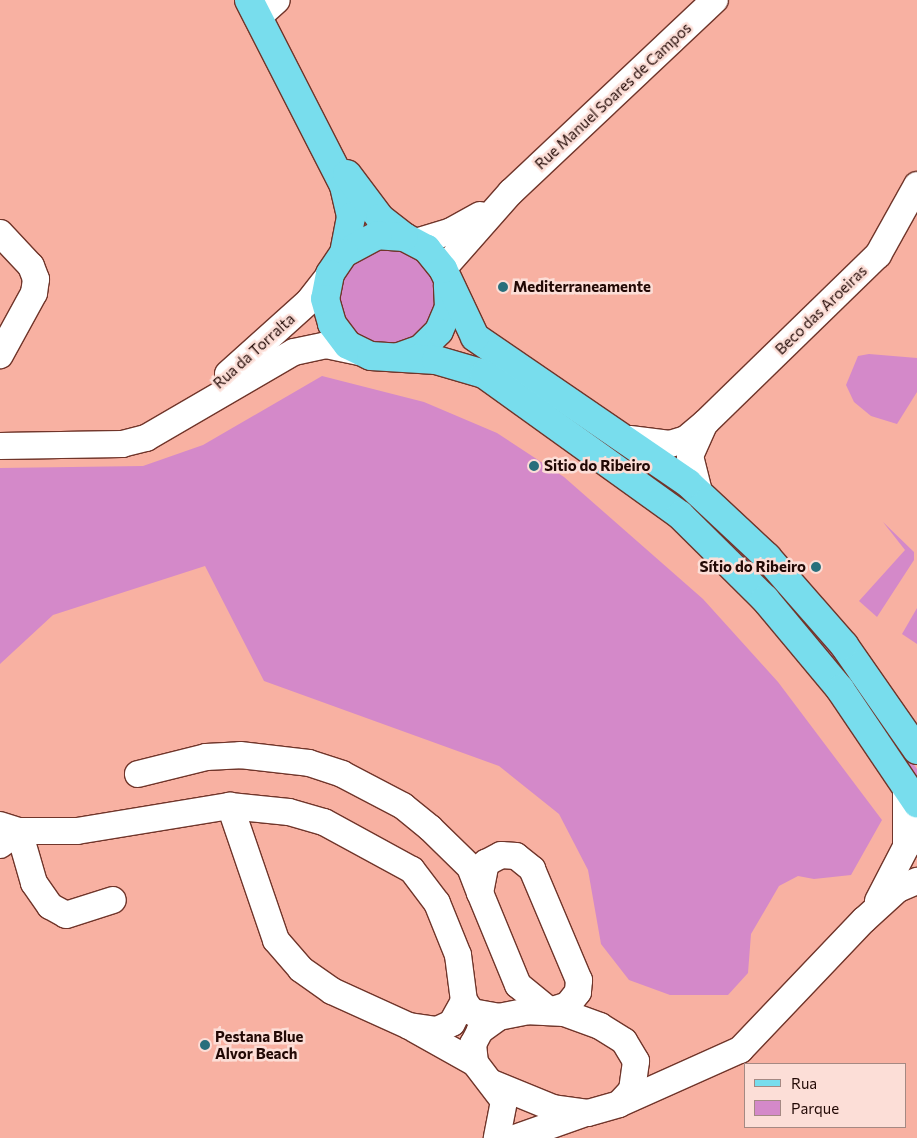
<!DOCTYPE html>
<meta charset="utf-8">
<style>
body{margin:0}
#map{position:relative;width:917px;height:1138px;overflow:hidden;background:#f8b1a2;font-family:Commissioner,sans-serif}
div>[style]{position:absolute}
.green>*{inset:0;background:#d489c9}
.round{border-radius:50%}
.roads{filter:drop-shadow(1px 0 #70352a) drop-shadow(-1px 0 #70352a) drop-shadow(0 1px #70352a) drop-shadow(0 -1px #70352a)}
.minor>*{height:26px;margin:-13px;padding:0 13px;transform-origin:13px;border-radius:13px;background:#fff}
.major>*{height:28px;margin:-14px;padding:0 14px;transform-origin:14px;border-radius:14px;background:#78dded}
.dots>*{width:14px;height:14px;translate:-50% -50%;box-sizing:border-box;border:2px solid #fcded7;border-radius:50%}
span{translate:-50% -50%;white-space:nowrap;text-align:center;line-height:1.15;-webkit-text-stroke:5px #fcded7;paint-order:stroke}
.street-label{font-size:15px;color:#220905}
.poi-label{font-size:15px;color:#220905;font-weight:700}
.left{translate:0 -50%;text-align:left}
.right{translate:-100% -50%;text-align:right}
.legend{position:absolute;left:744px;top:1063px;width:162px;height:65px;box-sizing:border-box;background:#fcded7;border:1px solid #a58983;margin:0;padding:6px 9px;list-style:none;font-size:15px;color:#220905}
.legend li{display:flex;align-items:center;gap:10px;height:25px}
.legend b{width:25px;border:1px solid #a58983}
</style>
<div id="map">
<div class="green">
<i class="round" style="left:339px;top:248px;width:98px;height:98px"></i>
<i style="clip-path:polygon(869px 354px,917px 358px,917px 392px,897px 424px,871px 416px,854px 402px,846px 385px,858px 356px)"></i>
<i style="clip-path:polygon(322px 376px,424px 402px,497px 433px,564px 477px,703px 599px,778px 682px,882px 820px,851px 875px,814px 879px,798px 876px,779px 886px,751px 934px,748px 973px,728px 995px,670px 995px,629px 980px,601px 944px,588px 870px,559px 814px,499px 766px,264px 681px,205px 566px,53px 615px,0 664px,0 468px,143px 466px,203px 445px)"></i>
<i style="clip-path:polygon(507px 378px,624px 446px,709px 516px,804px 613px,917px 769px,917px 784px,668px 492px,617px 451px)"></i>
<i style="clip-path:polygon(883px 522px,914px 552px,914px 560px,877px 617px,859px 601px,905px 550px)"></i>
<i style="clip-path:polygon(917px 608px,917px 644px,902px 634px)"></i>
</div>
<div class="roads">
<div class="minor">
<i style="left:258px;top:17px;width:25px;rotate:-42deg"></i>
<i style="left:0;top:233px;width:45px;rotate:46.8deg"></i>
<i style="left:31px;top:266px;width:14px;rotate:69deg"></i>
<i style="left:36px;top:279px;width:14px;rotate:98deg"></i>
<i style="left:34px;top:293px;width:71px;rotate:118.7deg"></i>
<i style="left:416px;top:242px;width:37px;rotate:-17deg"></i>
<i style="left:451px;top:231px;width:33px;rotate:-29deg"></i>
<i style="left:443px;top:269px;width:103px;rotate:-48.6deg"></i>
<i style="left:511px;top:192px;width:280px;rotate:-43.3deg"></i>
<i style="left:228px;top:374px;width:109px;rotate:-42deg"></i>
<i style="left:309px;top:301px;width:34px;rotate:-52deg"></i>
<i style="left:630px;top:439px;width:40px;rotate:7.1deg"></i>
<i style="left:670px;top:444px;width:17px;rotate:-17deg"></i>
<i style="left:686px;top:439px;width:26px;rotate:-40deg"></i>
<i style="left:706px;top:422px;width:240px;rotate:-44.2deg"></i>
<i style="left:878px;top:255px;width:80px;rotate:-60.9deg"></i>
<i style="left:0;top:446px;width:122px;rotate:-0.9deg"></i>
<i style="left:122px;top:444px;width:25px;rotate:-14deg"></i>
<i style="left:146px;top:438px;width:171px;rotate:-30.2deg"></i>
<i style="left:294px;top:352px;width:33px;rotate:-12deg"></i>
<i style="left:326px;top:345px;width:34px;rotate:12deg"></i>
<i style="left:699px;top:492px;width:37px;rotate:-104deg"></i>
<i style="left:690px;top:456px;width:34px;rotate:-66deg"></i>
<i style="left:138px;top:774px;width:70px;rotate:-14deg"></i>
<i style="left:206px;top:757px;width:34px;rotate:-3deg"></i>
<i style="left:240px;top:755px;width:69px;rotate:6.6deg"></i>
<i style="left:309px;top:763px;width:35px;rotate:18deg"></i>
<i style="left:342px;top:774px;width:69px;rotate:27.7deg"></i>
<i style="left:403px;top:806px;width:35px;rotate:39deg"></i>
<i style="left:430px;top:828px;width:56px;rotate:44.3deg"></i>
<i style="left:470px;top:867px;width:28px;rotate:69deg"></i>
<i style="left:0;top:825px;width:20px;rotate:18deg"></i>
<i style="left:19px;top:831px;width:58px"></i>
<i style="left:77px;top:831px;width:155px;rotate:-9.3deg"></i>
<i style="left:0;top:845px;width:24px;rotate:-36deg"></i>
<i style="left:19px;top:831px;width:54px;rotate:73.9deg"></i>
<i style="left:34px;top:883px;width:28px;rotate:55deg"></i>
<i style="left:50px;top:906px;width:18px;rotate:29deg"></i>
<i style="left:66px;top:915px;width:49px;rotate:-17.7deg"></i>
<i style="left:501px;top:855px;width:15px;rotate:4deg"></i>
<i style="left:516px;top:856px;width:21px;rotate:39deg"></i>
<i style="left:532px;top:869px;width:121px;rotate:67.1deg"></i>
<i style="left:579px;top:980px;width:12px;rotate:95deg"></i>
<i style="left:578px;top:992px;width:16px;rotate:128deg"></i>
<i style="left:568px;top:1005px;width:19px;rotate:162deg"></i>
<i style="left:550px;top:1011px;width:41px;rotate:-140.9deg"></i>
<i style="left:518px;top:985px;width:100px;rotate:-112.4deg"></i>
<i style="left:480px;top:893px;width:31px;rotate:-79deg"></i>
<i style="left:486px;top:863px;width:17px;rotate:-28deg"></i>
<i style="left:878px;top:901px;width:61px;rotate:-62.6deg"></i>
<i style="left:906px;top:847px;width:60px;rotate:-90deg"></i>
<i style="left:464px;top:1001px;width:25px;rotate:119deg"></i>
<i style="left:452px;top:1023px;width:17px;rotate:155deg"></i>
<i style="left:437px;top:1030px;width:28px;rotate:-172deg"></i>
<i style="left:409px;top:1026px;width:85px;rotate:-155.6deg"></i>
<i style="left:332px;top:991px;width:38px;rotate:-145deg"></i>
<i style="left:301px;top:969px;width:38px;rotate:-131deg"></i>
<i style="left:276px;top:940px;width:142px;rotate:-108.9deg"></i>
<i style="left:230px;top:806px;width:59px;rotate:5.8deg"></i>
<i style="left:289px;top:812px;width:36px;rotate:16deg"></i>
<i style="left:324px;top:822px;width:100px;rotate:28.6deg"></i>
<i style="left:412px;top:870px;width:41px;rotate:52.9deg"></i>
<i style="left:437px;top:903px;width:56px;rotate:68deg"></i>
<i style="left:458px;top:955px;width:46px;rotate:82.6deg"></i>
<i style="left:464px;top:1001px;width:14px;rotate:54deg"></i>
<i style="left:472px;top:1012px;width:27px;rotate:10deg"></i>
<i style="left:414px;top:1029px;width:70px;rotate:29.1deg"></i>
<i style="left:492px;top:1083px;width:66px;rotate:22.3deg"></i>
<i style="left:553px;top:1108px;width:35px;rotate:8deg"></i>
<i style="left:588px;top:1113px;width:32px;rotate:-16deg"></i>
<i style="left:619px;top:1104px;width:19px;rotate:-47deg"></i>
<i style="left:632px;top:1090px;width:29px;rotate:-82deg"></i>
<i style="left:636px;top:1061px;width:23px;rotate:-121deg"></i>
<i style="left:624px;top:1041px;width:28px;rotate:-148deg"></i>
<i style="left:600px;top:1026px;width:38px;rotate:-160deg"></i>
<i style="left:564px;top:1013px;width:35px;rotate:-177deg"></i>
<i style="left:529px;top:1011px;width:31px;rotate:169deg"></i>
<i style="left:499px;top:1017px;width:24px;rotate:144deg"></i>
<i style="left:480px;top:1031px;width:15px;rotate:118deg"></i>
<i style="left:473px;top:1044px;width:19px;rotate:84deg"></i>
<i style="left:475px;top:1063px;width:48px;rotate:52.7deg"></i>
<i style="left:504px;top:1101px;width:38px;rotate:101deg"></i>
<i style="left:619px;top:1104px;width:133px;rotate:-24.1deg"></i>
<i style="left:740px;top:1050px;width:180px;rotate:-46.4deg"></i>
<i style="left:864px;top:920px;width:46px;rotate:-42.4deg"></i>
<i style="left:898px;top:889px;width:21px;rotate:-23deg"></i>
<i style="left:515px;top:1138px;width:72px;rotate:-19.4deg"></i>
</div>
<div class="major">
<i style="left:249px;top:0;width:209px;rotate:62.9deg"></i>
<i style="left:344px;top:186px;width:32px;rotate:77deg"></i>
<i style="left:351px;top:217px;width:37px;rotate:101deg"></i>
<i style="left:347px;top:174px;width:55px;rotate:53.1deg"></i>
<i style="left:380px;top:218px;width:31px;rotate:38deg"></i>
<i style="left:399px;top:357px;width:23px;rotate:-20deg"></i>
<i style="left:421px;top:349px;width:25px;rotate:-45deg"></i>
<i style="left:439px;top:331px;width:26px;rotate:-67deg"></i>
<i style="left:449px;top:307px;width:22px;rotate:-93deg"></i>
<i style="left:917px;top:750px;width:128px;rotate:-124.8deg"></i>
<i style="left:844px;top:645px;width:117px;rotate:-131.2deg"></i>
<i style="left:767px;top:557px;width:108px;rotate:-136.9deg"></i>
<i style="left:688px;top:483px;width:258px;rotate:-145.6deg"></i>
<i style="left:475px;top:337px;width:75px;rotate:-115.2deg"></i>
<i style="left:443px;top:269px;width:26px;rotate:-129deg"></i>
<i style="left:427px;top:249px;width:26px;rotate:-152deg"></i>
<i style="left:404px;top:237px;width:26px;rotate:-176deg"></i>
<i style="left:378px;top:235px;width:38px;rotate:152deg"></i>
<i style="left:344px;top:253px;width:25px;rotate:124deg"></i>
<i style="left:330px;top:274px;width:25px;rotate:101deg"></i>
<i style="left:325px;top:299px;width:26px;rotate:74deg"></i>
<i style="left:332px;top:324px;width:26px;rotate:53deg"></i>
<i style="left:348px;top:345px;width:25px;rotate:26deg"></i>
<i style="left:371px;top:356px;width:65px;rotate:3.5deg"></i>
<i style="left:436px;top:360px;width:50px;rotate:16.3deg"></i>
<i style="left:484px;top:374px;width:241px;rotate:35.7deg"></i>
<i style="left:680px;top:515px;width:120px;rotate:44.7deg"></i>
<i style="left:765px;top:599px;width:117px;rotate:50.2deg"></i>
<i style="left:840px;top:689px;width:138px;rotate:56deg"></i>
</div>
</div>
<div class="dots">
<i style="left:503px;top:287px;background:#286f7c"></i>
<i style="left:534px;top:466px;background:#286f7c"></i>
<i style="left:816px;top:567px;background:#286f7c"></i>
<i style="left:205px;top:1045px;background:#286f7c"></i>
</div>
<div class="street-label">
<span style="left:613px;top:96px;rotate:-43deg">Rue Manuel Soares de Campos</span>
<span style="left:821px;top:310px;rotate:-44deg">Beco das Aroeiras</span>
<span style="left:254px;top:351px;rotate:-42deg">Rua da Torralta</span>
</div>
<div class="poi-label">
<span class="left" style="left:513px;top:287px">Mediterraneamente</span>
<span class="left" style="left:544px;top:466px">Sitio do Ribeiro</span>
<span class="right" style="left:806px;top:567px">Sítio do Ribeiro</span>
<span class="left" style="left:215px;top:1045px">Pestana Blue<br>Alvor Beach</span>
</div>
<ul class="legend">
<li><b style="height:6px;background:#78dded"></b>Rua</li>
<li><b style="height:14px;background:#d489c9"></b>Parque</li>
</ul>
</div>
